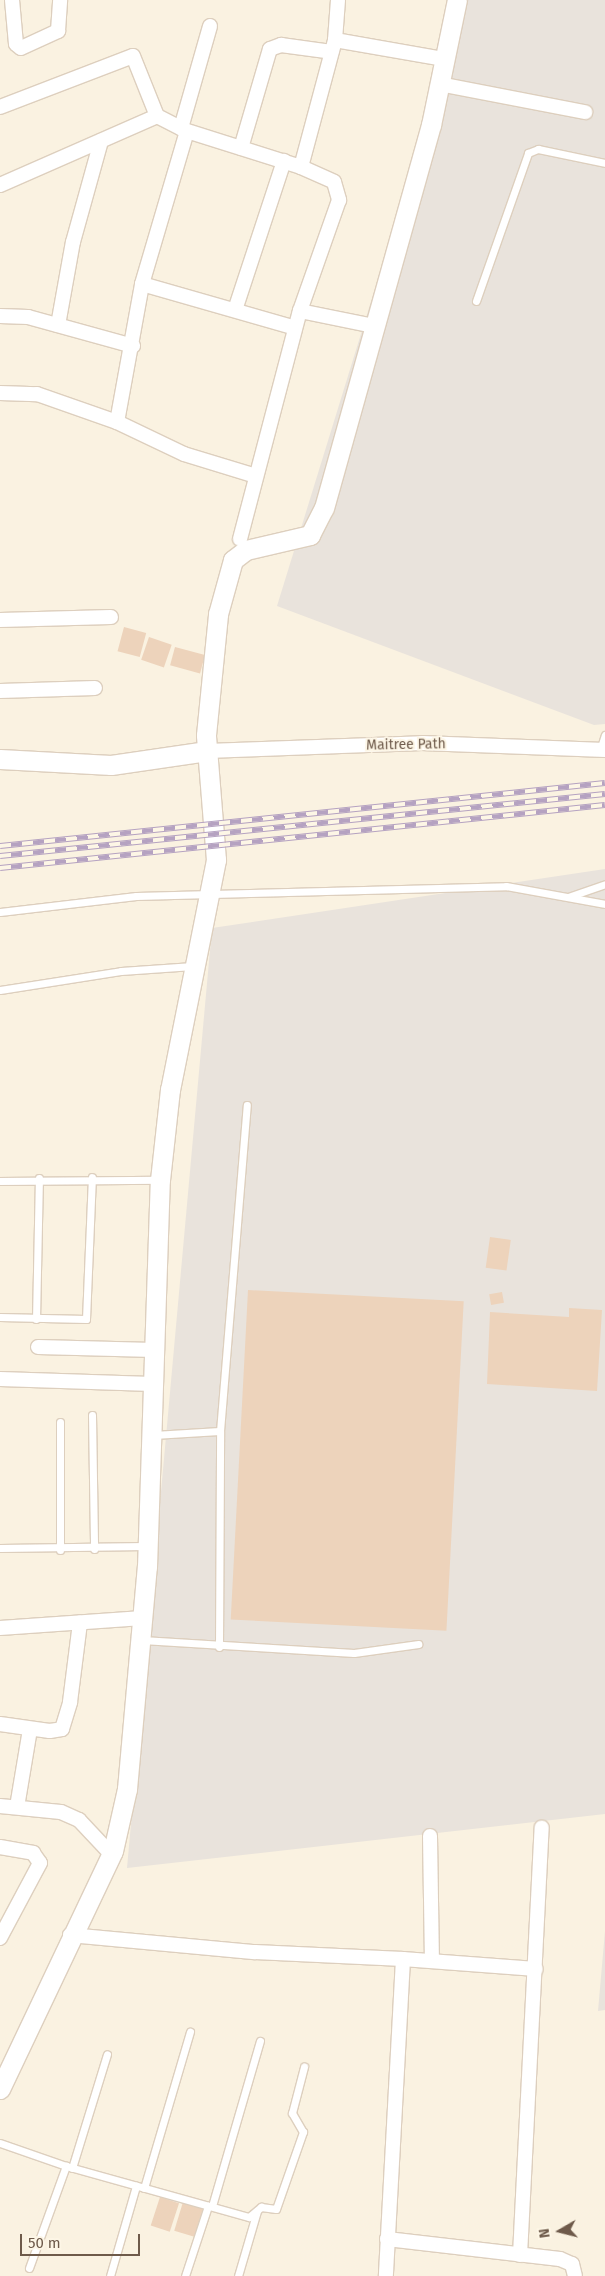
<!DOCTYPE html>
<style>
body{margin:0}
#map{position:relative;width:605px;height:2276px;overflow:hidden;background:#faf2e1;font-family:"Fira Sans",sans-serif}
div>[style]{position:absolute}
.industrial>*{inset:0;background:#e9e3dc}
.building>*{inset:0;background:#edd3bb;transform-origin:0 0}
.roads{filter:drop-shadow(1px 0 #ddcfbe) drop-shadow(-1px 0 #ddcfbe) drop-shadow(0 1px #ddcfbe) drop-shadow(0 -1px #ddcfbe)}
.lane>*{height:7px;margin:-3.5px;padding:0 3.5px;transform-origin:3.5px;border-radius:3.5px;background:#fff}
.street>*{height:14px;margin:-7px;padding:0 7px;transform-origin:7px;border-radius:7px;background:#fff}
.secondary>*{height:19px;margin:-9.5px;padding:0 9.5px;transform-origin:9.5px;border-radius:9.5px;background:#fff}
.rail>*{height:5.5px;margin-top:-2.75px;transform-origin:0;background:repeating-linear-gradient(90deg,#fdf6e6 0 11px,#b5a2c1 0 22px);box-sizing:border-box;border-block:1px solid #b5a2c1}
span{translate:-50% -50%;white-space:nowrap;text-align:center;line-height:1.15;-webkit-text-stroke:4px #fdf6e6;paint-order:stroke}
.street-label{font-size:14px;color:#6e5a4a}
.north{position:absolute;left:535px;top:2206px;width:50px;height:50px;-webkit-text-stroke:4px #fdf6e6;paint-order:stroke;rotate:262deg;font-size:14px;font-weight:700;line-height:20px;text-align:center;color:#6e5a4a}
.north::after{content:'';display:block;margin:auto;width:18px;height:22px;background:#6e5a4a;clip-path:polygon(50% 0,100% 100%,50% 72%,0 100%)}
.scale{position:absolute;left:20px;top:2234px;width:120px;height:22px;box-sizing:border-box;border:2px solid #6e5a4a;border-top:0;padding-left:6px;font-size:15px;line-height:18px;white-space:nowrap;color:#6e5a4a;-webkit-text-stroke:4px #fdf6e6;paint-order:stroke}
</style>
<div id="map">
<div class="industrial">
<i style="clip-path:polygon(464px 0,605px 0,605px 724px,594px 725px,277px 606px)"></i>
<i style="clip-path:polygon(605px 869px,605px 1814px,127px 1868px,212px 928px)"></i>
<i style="clip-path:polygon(605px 1931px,605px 2010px,598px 2011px)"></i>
</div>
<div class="building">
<i style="left:124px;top:627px;width:23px;height:25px;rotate:15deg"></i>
<i style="left:149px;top:637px;width:24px;height:24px;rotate:19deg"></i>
<i style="left:175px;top:647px;width:31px;height:19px;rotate:15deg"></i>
<i style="left:490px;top:1237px;width:21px;height:31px;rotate:8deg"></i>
<i style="left:248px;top:1290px;width:216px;height:330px;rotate:3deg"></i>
<i style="left:502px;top:1292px;width:11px;height:13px;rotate:80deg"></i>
<i style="clip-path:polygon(569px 1308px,602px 1310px,597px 1391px,487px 1384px,490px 1312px,569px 1317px)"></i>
<i style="left:160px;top:2197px;width:20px;height:30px;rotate:18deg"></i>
<i style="left:183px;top:2202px;width:21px;height:30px;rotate:17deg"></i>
</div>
<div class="roads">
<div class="lane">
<i style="left:476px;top:301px;width:157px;rotate:-70.6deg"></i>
<i style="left:528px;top:153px;width:11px;rotate:-22deg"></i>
<i style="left:538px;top:149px;width:68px;rotate:11.8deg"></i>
<i style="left:600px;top:750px;width:16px;rotate:-72deg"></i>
<i style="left:568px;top:897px;width:39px;rotate:-19deg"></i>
<i style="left:0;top:912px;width:137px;rotate:-6.7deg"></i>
<i style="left:136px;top:896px;width:370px;rotate:-1.5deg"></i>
<i style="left:506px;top:886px;width:101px;rotate:10.3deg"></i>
<i style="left:0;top:990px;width:122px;rotate:-8.9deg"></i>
<i style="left:121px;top:971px;width:72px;rotate:-4deg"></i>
<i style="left:0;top:1181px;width:160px;rotate:-0.4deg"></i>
<i style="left:0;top:1317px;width:86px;rotate:1.3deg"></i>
<i style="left:86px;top:1319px;width:142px;rotate:-87.6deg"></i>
<i style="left:36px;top:1319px;width:141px;rotate:-88.8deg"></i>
<i style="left:92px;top:1415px;width:134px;rotate:89.1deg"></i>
<i style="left:60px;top:1422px;width:128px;rotate:90deg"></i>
<i style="left:153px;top:1435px;width:67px;rotate:-3.4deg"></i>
<i style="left:0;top:1548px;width:146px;rotate:-0.8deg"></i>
<i style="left:142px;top:1640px;width:212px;rotate:3.5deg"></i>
<i style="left:354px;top:1653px;width:65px;rotate:-8deg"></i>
<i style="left:219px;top:1647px;width:216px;rotate:-89.7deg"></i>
<i style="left:220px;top:1431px;width:327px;rotate:-85.3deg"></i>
<i style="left:0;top:2143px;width:70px;rotate:19.2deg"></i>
<i style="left:66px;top:2166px;width:190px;rotate:15.6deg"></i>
<i style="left:249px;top:2217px;width:16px;rotate:-40deg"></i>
<i style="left:261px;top:2207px;width:15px;rotate:8deg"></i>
<i style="left:276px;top:2209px;width:82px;rotate:-70.7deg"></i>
<i style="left:303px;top:2132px;width:22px;rotate:-120deg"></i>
<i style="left:292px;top:2113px;width:48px;rotate:-75.4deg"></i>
<i style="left:72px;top:2168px;width:119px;rotate:-72.9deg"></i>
<i style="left:144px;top:2188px;width:163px;rotate:-73.6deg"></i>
<i style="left:212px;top:2206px;width:172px;rotate:-73.8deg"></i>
<i style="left:29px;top:2268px;width:109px;rotate:-70.1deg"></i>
<i style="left:110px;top:2276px;width:94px;rotate:-73.9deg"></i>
<i style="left:185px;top:2276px;width:74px;rotate:-71.8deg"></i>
<i style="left:238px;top:2276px;width:68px;rotate:-73.7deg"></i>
</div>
<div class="street">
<i style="left:12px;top:0;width:44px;rotate:84.8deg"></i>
<i style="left:16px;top:44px;width:6px;rotate:39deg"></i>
<i style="left:21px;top:48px;width:41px;rotate:-24.7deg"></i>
<i style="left:58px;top:31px;width:31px;rotate:-86deg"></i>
<i style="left:335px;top:40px;width:111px;rotate:9.9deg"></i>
<i style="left:439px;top:84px;width:149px;rotate:10.9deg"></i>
<i style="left:0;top:107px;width:142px;rotate:-21deg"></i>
<i style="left:133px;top:56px;width:65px;rotate:68.2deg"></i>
<i style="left:157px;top:116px;width:34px;rotate:27deg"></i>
<i style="left:181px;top:128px;width:106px;rotate:-74.1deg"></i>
<i style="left:241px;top:148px;width:103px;rotate:-73.7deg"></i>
<i style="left:270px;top:49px;width:12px;rotate:-20deg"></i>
<i style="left:281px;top:45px;width:51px;rotate:7.8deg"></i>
<i style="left:301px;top:167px;width:131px;rotate:-75deg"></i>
<i style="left:335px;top:40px;width:40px;rotate:-85.7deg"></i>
<i style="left:0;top:185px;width:171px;rotate:-23.7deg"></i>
<i style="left:142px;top:284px;width:159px;rotate:16deg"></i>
<i style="left:235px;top:310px;width:157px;rotate:-71.8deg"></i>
<i style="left:0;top:316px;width:28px;rotate:2deg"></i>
<i style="left:28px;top:317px;width:109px;rotate:15.4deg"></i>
<i style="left:58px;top:325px;width:84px;rotate:-79.8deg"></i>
<i style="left:73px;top:242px;width:105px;rotate:-74.5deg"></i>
<i style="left:0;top:393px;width:37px;rotate:2deg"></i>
<i style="left:37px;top:394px;width:85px;rotate:19.3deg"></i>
<i style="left:256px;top:476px;width:75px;rotate:-163deg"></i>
<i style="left:184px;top:454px;width:74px;rotate:-154.5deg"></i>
<i style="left:117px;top:422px;width:140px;rotate:-79.7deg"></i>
<i style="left:142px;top:284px;width:159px;rotate:-73.6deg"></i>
<i style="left:187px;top:131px;width:120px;rotate:17.5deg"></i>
<i style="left:301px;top:167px;width:36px;rotate:24deg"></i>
<i style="left:334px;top:182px;width:19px;rotate:74deg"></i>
<i style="left:339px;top:200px;width:118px;rotate:109.4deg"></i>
<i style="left:300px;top:311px;width:76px;rotate:11.5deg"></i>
<i style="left:240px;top:539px;width:236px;rotate:-75.3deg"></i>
<i style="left:0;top:620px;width:111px;rotate:-1.5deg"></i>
<i style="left:0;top:691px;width:95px;rotate:-1.8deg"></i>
<i style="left:207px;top:751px;width:215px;rotate:-2.1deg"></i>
<i style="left:422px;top:743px;width:183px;rotate:2.2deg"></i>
<i style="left:38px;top:1347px;width:116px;rotate:1.5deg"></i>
<i style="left:0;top:1379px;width:152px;rotate:1.9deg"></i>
<i style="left:0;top:1628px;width:143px;rotate:-4deg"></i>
<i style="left:0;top:1724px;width:50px;rotate:8deg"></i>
<i style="left:50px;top:1731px;width:12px;rotate:-9deg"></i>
<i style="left:62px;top:1729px;width:28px;rotate:-73deg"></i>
<i style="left:70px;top:1702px;width:80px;rotate:-82.8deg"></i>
<i style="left:0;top:1806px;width:61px;rotate:5.6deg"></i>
<i style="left:61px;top:1812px;width:20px;rotate:24deg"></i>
<i style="left:79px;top:1820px;width:47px;rotate:46.7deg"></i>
<i style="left:17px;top:1807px;width:79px;rotate:-80.5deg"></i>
<i style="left:430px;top:1836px;width:125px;rotate:89.1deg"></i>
<i style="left:0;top:1847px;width:34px;rotate:10deg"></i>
<i style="left:33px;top:1853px;width:12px;rotate:55deg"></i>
<i style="left:40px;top:1863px;width:85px;rotate:118.1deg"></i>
<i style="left:70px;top:1935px;width:186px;rotate:5.3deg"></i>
<i style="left:255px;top:1952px;width:148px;rotate:2.7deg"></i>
<i style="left:403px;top:1959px;width:317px;rotate:93.1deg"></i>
<i style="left:403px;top:1959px;width:133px;rotate:4.3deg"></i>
<i style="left:387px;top:2239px;width:174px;rotate:6.6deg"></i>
<i style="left:560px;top:2259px;width:13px;rotate:23deg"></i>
<i style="left:572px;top:2264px;width:12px;rotate:76deg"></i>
<i style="left:520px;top:2255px;width:428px;rotate:-87.1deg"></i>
</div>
<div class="secondary">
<i style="left:0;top:759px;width:111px;rotate:3.1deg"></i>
<i style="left:111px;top:765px;width:97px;rotate:-8.3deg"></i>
<i style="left:0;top:2089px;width:263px;rotate:-64.6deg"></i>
<i style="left:113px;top:1851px;width:64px;rotate:-77.3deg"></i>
<i style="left:127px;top:1789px;width:223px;rotate:-84.9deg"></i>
<i style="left:147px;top:1567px;width:387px;rotate:-88.1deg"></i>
<i style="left:160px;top:1180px;width:91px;rotate:-83.7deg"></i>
<i style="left:170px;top:1090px;width:235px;rotate:-78.7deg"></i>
<i style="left:216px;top:860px;width:125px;rotate:-94.6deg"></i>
<i style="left:206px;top:735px;width:122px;rotate:-84.3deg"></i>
<i style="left:218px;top:614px;width:56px;rotate:-74.5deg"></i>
<i style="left:233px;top:560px;width:16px;rotate:-38deg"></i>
<i style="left:246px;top:550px;width:66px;rotate:-13.2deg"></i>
<i style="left:310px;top:535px;width:30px;rotate:-63deg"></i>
<i style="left:324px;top:508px;width:398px;rotate:-74.4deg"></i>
<i style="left:431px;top:125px;width:128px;rotate:-78.3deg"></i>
</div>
</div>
<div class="rail">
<i style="left:0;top:846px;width:608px;rotate:-5.94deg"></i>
<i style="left:0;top:856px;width:608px;rotate:-5.85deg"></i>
<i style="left:0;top:868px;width:608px;rotate:-5.94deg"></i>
</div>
<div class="street-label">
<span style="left:406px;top:745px;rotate:-1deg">Maitree Path</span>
</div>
<div class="north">N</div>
<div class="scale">50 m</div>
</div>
